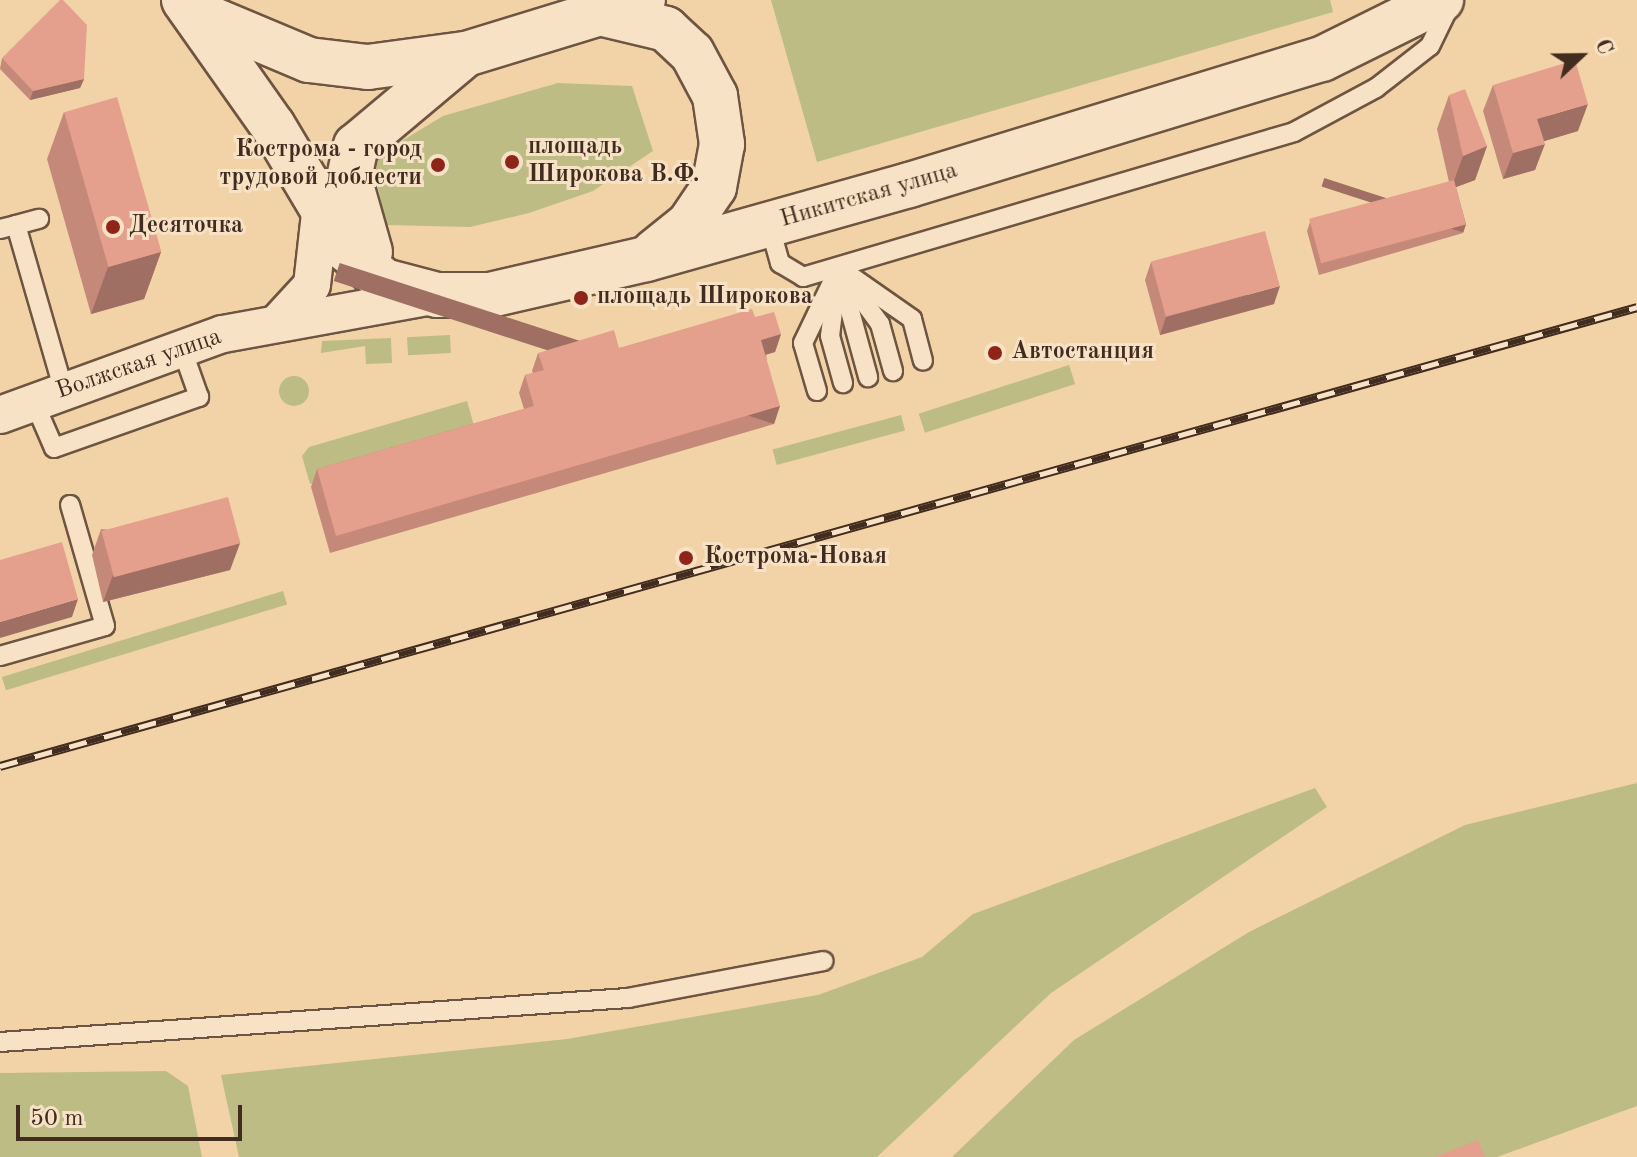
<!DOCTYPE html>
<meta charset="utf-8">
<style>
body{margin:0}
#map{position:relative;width:1637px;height:1157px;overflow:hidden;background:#f2d3a7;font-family:"Old Standard TT",serif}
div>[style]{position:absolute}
.green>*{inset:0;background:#bdbc85;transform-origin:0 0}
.round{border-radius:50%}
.roads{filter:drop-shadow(2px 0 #6e5541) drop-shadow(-2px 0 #6e5541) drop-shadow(0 2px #6e5541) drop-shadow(0 -2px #6e5541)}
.service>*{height:18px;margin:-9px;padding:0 9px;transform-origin:9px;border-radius:9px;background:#f7e2c6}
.minor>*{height:36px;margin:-18px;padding:0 18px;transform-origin:18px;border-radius:18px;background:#f7e2c6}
.secondary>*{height:44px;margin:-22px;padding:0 22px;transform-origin:22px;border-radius:22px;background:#f7e2c6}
.rail>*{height:9px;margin-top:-4.5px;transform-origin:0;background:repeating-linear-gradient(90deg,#f7e2c6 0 18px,#422b1f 0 36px);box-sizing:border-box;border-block:2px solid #422b1f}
.wall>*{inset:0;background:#c58979}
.shaded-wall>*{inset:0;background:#a06f63;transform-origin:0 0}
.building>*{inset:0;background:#e59f8d;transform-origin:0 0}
.dots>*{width:22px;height:22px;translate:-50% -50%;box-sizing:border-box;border:4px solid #f7e2c6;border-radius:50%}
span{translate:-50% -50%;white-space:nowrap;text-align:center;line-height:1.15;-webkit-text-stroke:6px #f7e2c6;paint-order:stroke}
.poi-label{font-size:24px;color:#422b1f;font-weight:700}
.left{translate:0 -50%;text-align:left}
.right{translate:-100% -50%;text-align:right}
.street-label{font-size:24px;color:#422b1f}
.north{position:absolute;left:1541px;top:16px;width:80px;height:80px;-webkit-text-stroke:6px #f7e2c6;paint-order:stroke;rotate:68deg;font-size:22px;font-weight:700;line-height:32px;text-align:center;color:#422b1f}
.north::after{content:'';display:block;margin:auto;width:28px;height:36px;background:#422b1f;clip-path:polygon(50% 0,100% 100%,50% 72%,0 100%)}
.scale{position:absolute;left:16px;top:1105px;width:226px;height:36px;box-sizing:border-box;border:4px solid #422b1f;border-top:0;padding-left:10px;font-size:24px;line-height:28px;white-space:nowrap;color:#422b1f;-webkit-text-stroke:6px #f7e2c6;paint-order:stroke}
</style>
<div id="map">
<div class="green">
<i style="clip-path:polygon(771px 0,1330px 0,1333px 12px,817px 162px)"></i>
<i style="clip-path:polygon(558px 83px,632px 86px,653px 151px,593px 191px,529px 213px,470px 227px,386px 225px,372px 159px,443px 116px)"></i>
<i style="left:450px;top:335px;width:18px;height:43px;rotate:87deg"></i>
<i style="clip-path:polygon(391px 338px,392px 363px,366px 364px,365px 346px,321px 353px,322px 341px)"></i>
<i style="left:1069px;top:365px;width:20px;height:158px;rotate:72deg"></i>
<i class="round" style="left:279px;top:376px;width:30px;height:30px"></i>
<i style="clip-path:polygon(467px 401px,477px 436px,310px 484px,302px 456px,309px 447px)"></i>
<i style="left:901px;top:415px;width:16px;height:133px;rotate:75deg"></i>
<i style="left:283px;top:591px;width:14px;height:294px;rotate:73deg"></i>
<i style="clip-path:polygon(1637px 783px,1637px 1106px,1497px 1157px,952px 1157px,1074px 1040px,1249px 932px,1465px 825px)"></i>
<i style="clip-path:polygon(1315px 788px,1327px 807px,1051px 993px,877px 1157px,239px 1157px,221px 1075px,567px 1039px,818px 995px,922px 957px,973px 914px)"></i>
<i style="clip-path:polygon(166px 1071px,188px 1086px,202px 1157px,0 1157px,0 1073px)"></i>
</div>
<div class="roads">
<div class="service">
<i style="left:769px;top:224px;width:41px;rotate:74.2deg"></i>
<i style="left:780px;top:263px;width:27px;rotate:31deg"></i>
<i style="left:803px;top:277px;width:512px;rotate:-16.45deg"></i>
<i style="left:1294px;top:132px;width:93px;rotate:-28.2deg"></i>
<i style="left:1376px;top:88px;width:68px;rotate:-37.9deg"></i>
<i style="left:1430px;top:46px;width:48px;rotate:-64deg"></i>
<i style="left:16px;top:225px;width:24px;rotate:-15deg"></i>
<i style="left:0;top:229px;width:16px;rotate:-14deg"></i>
<i style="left:16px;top:225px;width:173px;rotate:73.9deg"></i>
<i style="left:839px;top:268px;width:89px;rotate:34.9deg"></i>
<i style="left:912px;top:319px;width:43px;rotate:75.3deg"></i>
<i style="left:841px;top:278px;width:103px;rotate:74.7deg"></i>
<i style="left:847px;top:279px;width:56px;rotate:53.7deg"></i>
<i style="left:880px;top:324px;width:49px;rotate:74.5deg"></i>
<i style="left:836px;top:286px;width:50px;rotate:96.8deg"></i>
<i style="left:830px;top:336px;width:49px;rotate:74.5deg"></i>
<i style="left:817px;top:391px;width:50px;rotate:-106.3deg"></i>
<i style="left:803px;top:343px;width:83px;rotate:-64.4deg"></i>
<i style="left:34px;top:402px;width:50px;rotate:66.5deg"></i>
<i style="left:54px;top:448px;width:154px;rotate:-19.4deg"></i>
<i style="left:199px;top:397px;width:51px;rotate:-109.5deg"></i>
<i style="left:0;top:656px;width:109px;rotate:-15.9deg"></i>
<i style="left:105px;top:626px;width:126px;rotate:-106.1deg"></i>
<i style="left:0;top:1042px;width:630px;rotate:-4.01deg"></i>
<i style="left:628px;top:998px;width:199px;rotate:-10.7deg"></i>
</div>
<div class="minor">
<i style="left:280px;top:320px;width:47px;rotate:-47.6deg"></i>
<i style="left:312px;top:285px;width:90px;rotate:-83.6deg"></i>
<i style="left:0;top:415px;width:237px;rotate:-20deg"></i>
<i style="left:223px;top:334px;width:213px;rotate:-10.3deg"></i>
</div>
<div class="secondary">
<i style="left:184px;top:0;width:154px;rotate:54.8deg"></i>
<i style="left:273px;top:126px;width:144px;rotate:59.2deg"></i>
<i style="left:347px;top:250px;width:48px;rotate:40deg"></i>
<i style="left:384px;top:281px;width:55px;rotate:14.8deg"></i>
<i style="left:437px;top:295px;width:53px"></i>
<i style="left:490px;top:295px;width:160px;rotate:-13deg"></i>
<i style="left:646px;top:259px;width:273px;rotate:-15.7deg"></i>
<i style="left:909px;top:185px;width:432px;rotate:-17deg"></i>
<i style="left:1322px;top:59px;width:133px;rotate:-26.4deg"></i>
<i style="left:197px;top:13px;width:121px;rotate:22.8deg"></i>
<i style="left:309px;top:60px;width:59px;rotate:6.8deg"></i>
<i style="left:368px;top:67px;width:99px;rotate:-7.6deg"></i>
<i style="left:466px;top:54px;width:185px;rotate:-17deg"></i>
<i style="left:600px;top:13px;width:68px;rotate:13.6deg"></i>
<i style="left:666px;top:29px;width:35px;rotate:43deg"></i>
<i style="left:692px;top:53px;width:49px;rotate:61.9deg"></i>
<i style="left:715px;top:96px;width:49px;rotate:81.7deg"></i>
<i style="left:722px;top:144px;width:44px;rotate:100.5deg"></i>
<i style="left:714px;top:187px;width:45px;rotate:124deg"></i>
<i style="left:689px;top:224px;width:45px;rotate:141.3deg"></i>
<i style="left:370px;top:252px;width:77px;rotate:-105.8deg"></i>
<i style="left:349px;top:178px;width:33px;rotate:-78deg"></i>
<i style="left:356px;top:146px;width:137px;rotate:-40deg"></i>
</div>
</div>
<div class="rail">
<i style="left:0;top:766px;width:1700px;rotate:-15.66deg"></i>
</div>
<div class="wall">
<i style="clip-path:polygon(2px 58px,84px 79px,80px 88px,30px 100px,0 69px)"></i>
<i style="clip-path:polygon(1493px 85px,1578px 131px,1544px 141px,1535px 170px,1503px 179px,1483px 111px)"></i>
<i style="clip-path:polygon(1449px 95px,1487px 146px,1475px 180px,1456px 187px,1466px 224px,1463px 233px,1319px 275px,1307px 231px,1310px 222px,1449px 182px,1437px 129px)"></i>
<i style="clip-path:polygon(64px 112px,161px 252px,144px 299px,91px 314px,47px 159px)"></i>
<i style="clip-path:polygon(1151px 262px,1274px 304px,1160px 335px,1145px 280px)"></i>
<i style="clip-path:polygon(755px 317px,781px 334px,775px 352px,766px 354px,774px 424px,330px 553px,311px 487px,317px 469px,524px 409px,519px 393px,525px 375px,533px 373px,532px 371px,538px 353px,619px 348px)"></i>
<i style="clip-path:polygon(101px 529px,240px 543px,230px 570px,103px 602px,92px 555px)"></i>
</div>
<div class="shaded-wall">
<i style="clip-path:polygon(84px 79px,80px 88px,30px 100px,33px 91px)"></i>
<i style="clip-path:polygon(1588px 104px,1578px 131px,1528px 146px,1537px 119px)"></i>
<i style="clip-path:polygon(1545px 144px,1535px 170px,1503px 179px,1513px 153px)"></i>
<i style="clip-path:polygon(1487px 146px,1475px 180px,1451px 189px,1463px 156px)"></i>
<i style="left:1466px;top:224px;width:9px;height:149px;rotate:108deg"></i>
<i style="clip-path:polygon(161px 252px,144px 299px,91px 314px,108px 267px)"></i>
<i style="clip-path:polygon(1280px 286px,1274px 304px,1160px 335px,1166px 317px)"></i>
<i style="clip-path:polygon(781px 334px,775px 352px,755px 358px,761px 340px)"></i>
<i style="left:780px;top:406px;width:19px;height:463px;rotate:108deg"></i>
<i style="clip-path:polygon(240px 543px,230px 570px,103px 602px,113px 575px)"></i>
<i style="clip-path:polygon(78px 599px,72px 617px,0 638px,0 622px)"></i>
</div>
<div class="building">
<i style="clip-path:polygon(60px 0,63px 0,87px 25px,84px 79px,33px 91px,2px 58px)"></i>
<i style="clip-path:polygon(1575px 60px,1588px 104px,1537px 119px,1545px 144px,1513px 153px,1493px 85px)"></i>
<i style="clip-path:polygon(1465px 89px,1487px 146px,1463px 156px,1449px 95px)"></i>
<i style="left:117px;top:97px;width:161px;height:55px;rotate:74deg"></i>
<i style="left:1454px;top:180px;width:46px;height:150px;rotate:75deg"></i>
<i style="left:1265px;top:231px;width:57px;height:118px;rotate:75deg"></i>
<i style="clip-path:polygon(752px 309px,755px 317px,774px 312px,781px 334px,761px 340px,780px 406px,336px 536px,317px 469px,534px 406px,525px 375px,544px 370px,538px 353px,614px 330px,619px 348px)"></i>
<i style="left:228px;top:497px;width:48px;height:131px;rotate:75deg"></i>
<i style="clip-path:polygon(62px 542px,78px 599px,0 622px,0 560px)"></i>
<i style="clip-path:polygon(1478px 1140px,1485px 1157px,1434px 1157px)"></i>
</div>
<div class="dots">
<i style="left:512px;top:162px;background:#8f2418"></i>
<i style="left:438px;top:165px;background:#8f2418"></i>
<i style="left:113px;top:227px;background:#8f2418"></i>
<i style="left:581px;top:298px;background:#8f2418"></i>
<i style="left:995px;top:353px;background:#8f2418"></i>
<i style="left:686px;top:558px;background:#8f2418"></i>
</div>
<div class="poi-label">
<span class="left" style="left:528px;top:162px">площадь<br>Широкова В.Ф.</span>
<span class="right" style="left:422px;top:165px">Кострома - город<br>трудовой доблести</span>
<span class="left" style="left:129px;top:227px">Десяточка</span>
<span class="left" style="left:597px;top:298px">площадь Широкова</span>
<span class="left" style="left:1011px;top:353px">Автостанция</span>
<span class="left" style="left:704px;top:558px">Кострома-Новая</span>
</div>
<div class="street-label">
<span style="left:869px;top:196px;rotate:-16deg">Никитская улица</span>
<span style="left:139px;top:365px;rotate:-19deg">Волжская улица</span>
</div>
<div class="north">С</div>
<div class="scale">50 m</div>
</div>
